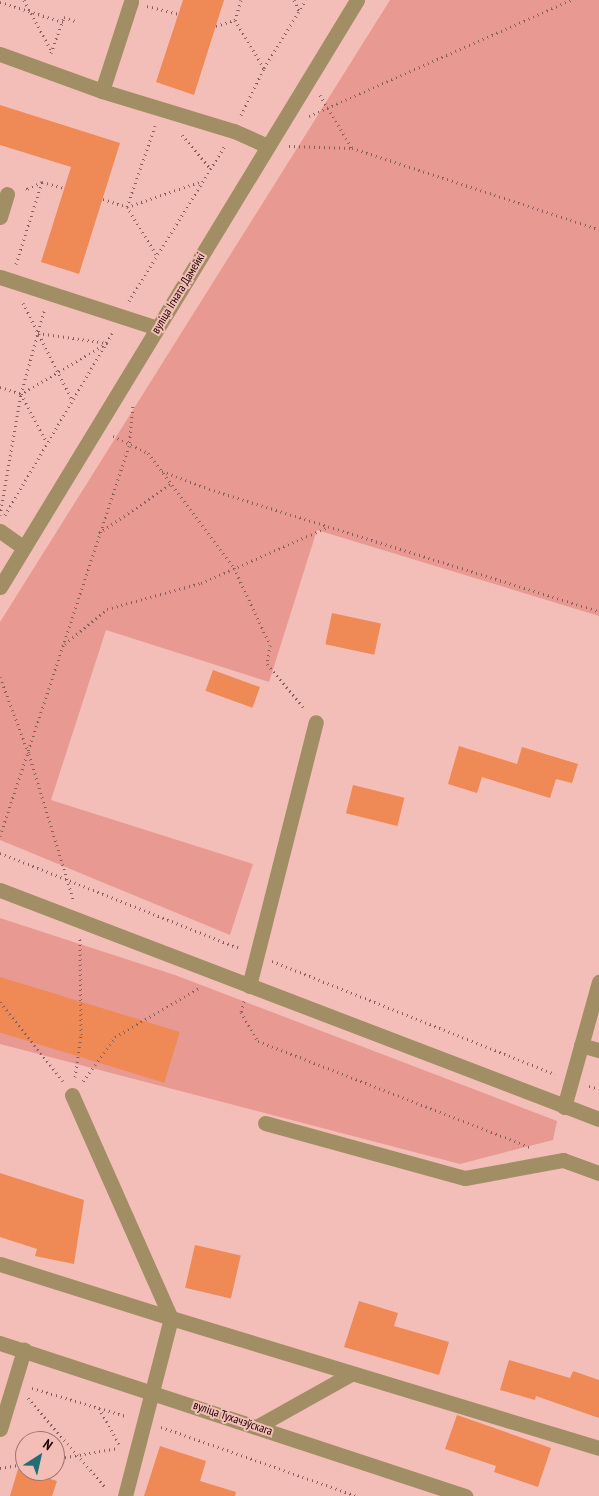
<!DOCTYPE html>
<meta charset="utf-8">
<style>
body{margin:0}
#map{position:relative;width:599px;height:1496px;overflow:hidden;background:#f4beb8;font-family:"PT Sans Narrow",sans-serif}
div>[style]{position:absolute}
.green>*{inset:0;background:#e89a92}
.building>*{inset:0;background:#ef8956;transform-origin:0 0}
.path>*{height:3px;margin-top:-1.5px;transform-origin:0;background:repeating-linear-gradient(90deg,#875e5c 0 1px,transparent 0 5px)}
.minor>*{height:15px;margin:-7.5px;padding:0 7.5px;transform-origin:7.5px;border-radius:7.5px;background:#a28e64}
span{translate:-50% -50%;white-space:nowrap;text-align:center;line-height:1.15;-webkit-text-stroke:4px #f4beb8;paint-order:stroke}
.street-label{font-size:12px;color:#1d0202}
.north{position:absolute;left:15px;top:1431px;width:50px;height:50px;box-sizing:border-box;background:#f4beb8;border:1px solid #9e736f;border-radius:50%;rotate:35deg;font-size:14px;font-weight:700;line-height:20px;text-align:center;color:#1d0202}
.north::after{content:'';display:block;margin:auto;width:18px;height:22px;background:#226c75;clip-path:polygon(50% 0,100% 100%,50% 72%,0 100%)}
</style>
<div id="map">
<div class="green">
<i style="clip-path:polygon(390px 0,599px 0,599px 616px,317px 530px,269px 682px,106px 630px,51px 800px,253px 864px,230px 935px,0 840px,0 622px)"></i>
<i style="clip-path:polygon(0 918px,175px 975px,557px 1121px,553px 1140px,460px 1164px,0 1044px)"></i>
</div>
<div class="building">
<i style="clip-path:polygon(183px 0,224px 0,194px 95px,156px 82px)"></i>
<i style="clip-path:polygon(0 105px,120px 143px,79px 274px,41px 262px,71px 167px,0 145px)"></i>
<i style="left:332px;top:613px;width:50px;height:32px;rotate:12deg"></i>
<i style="left:213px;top:670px;width:50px;height:22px;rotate:20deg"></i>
<i style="clip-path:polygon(459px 746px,517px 764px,522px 747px,578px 764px,572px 783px,556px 779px,550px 798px,482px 777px,477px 793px,448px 784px)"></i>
<i style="left:353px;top:785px;width:53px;height:29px;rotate:14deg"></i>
<i style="left:0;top:977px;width:188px;height:53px;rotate:17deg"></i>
<i style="clip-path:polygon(0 1173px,84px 1200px,74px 1264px,35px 1256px,37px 1249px,0 1237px)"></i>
<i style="left:195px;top:1245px;width:47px;height:44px;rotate:13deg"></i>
<i style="clip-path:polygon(359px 1301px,398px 1313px,394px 1326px,449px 1342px,439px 1375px,344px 1347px)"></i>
<i style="clip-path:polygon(509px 1360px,570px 1378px,573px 1371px,599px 1380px,599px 1418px,536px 1396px,535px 1400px,500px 1390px)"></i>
<i style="clip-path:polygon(457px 1415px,551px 1448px,538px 1487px,494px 1472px,496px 1466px,445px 1449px)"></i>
<i style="clip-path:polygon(160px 1446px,206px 1461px,200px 1481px,236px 1492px,235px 1496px,144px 1496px)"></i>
<i style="clip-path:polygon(18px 1469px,57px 1481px,52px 1496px,10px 1496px)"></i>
</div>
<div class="path">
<i style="left:24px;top:0;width:59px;rotate:61.7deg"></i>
<i style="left:241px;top:0;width:21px;rotate:107deg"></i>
<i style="left:235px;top:20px;width:56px;rotate:58.9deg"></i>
<i style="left:294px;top:0;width:12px;rotate:66deg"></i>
<i style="left:0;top:2px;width:66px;rotate:17.6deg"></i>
<i style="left:147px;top:6px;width:32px;rotate:14deg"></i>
<i style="left:216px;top:26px;width:20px;rotate:-18deg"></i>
<i style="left:51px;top:53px;width:38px;rotate:-70deg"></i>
<i style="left:64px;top:17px;width:15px;rotate:20deg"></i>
<i style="left:320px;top:95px;width:62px;rotate:58.9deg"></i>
<i style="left:241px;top:115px;width:52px;rotate:-63.9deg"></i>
<i style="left:264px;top:68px;width:80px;rotate:-58.3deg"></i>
<i style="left:309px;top:116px;width:287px;rotate:-23.9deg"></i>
<i style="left:182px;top:135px;width:43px;rotate:49.7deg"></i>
<i style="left:289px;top:146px;width:63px;rotate:1.8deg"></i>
<i style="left:352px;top:148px;width:260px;rotate:18.2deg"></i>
<i style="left:42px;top:182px;width:23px;rotate:15deg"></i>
<i style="left:103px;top:199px;width:25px;rotate:18deg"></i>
<i style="left:127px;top:207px;width:86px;rotate:-70.9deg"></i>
<i style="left:156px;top:254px;width:55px;rotate:-121.7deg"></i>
<i style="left:127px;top:207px;width:79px;rotate:-19.1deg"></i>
<i style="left:16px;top:264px;width:86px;rotate:-72.4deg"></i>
<i style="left:42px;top:182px;width:17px;rotate:155deg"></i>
<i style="left:27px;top:189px;width:4px;rotate:-153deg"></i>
<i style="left:129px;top:301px;width:181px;rotate:-58.3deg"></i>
<i style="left:23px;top:303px;width:109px;rotate:63.2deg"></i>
<i style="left:38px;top:333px;width:70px;rotate:8.2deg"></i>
<i style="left:107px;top:343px;width:100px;rotate:149.3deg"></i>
<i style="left:21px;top:394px;width:55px;rotate:62deg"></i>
<i style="left:0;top:387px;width:22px;rotate:18deg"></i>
<i style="left:113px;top:436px;width:39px;rotate:26deg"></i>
<i style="left:148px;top:453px;width:144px;rotate:53.2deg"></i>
<i style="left:234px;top:568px;width:85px;rotate:64.9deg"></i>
<i style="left:270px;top:645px;width:19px;rotate:99deg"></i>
<i style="left:267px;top:664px;width:59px;rotate:49.8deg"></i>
<i style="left:162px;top:471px;width:50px;rotate:21deg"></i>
<i style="left:209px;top:489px;width:409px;rotate:17.4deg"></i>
<i style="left:0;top:515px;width:123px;rotate:-80.2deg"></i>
<i style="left:21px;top:394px;width:86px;rotate:-74.5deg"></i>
<i style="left:5px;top:515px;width:211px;rotate:-59.5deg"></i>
<i style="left:99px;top:533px;width:87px;rotate:-34.2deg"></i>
<i style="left:65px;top:644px;width:55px;rotate:-39.8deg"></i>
<i style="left:107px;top:609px;width:98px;rotate:-15.5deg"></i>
<i style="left:201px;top:583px;width:139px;rotate:-23.8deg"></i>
<i style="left:0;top:677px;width:82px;rotate:69.4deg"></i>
<i style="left:29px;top:754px;width:152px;rotate:73.1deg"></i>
<i style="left:0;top:836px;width:410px;rotate:-71.7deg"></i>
<i style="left:129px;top:447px;width:42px;rotate:-84.6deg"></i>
<i style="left:0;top:853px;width:259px;rotate:21.7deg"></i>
<i style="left:272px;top:961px;width:305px;rotate:21.8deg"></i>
<i style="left:244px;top:1001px;width:11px;rotate:105deg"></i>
<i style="left:241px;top:1012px;width:34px;rotate:60deg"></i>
<i style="left:258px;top:1041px;width:292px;rotate:21.3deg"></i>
<i style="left:0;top:1002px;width:101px;rotate:51.4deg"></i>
<i style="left:75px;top:1077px;width:42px;rotate:-81.9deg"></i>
<i style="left:81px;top:1035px;width:96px;rotate:-90.6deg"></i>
<i style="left:83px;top:1081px;width:54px;rotate:-54deg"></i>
<i style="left:115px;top:1037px;width:99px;rotate:-30.2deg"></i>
<i style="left:589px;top:1086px;width:10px;rotate:17deg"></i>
<i style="left:32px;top:1388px;width:98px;rotate:16.6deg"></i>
<i style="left:28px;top:1398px;width:119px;rotate:49.1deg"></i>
<i style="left:99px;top:1408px;width:41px;rotate:60.9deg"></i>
<i style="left:161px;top:1427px;width:208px;rotate:19.4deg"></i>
<i style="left:55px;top:1459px;width:64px;rotate:-9.9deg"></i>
<i style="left:0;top:1468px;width:25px;rotate:-9deg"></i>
</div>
<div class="minor">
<i style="left:0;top:54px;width:109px;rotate:19.9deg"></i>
<i style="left:102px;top:91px;width:138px;rotate:16.9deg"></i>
<i style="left:234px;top:131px;width:37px;rotate:24deg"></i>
<i style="left:102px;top:91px;width:94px;rotate:-72deg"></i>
<i style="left:0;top:217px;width:24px;rotate:-73deg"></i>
<i style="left:0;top:277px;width:165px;rotate:18deg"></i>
<i style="left:0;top:531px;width:28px;rotate:35deg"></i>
<i style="left:0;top:587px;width:687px;rotate:-58.69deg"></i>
<i style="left:0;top:890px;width:641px;rotate:20.92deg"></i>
<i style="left:249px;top:986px;width:272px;rotate:-75.8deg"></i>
<i style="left:581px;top:1045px;width:19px;rotate:16deg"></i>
<i style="left:72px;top:1095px;width:244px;rotate:66.1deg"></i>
<i style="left:564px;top:1107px;width:130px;rotate:-74.4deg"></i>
<i style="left:265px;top:1123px;width:207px;rotate:15.4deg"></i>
<i style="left:465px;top:1178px;width:100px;rotate:-10.4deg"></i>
<i style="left:563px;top:1160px;width:38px;rotate:20deg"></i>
<i style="left:0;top:1264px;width:179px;rotate:17.5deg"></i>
<i style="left:0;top:1343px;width:490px;rotate:18.2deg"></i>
<i style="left:258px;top:1426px;width:107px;rotate:-29.2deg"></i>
<i style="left:0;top:1429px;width:83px;rotate:-73.1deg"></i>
<i style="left:125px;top:1496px;width:184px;rotate:-75.5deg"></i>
<i style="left:171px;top:1318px;width:447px;rotate:16.9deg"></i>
</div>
<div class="street-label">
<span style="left:178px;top:293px;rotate:-59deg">вуліца Ігната Дамейкі</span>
<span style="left:233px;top:1418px;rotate:19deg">вуліца Тухачэўскага</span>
</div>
<div class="north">N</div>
</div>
